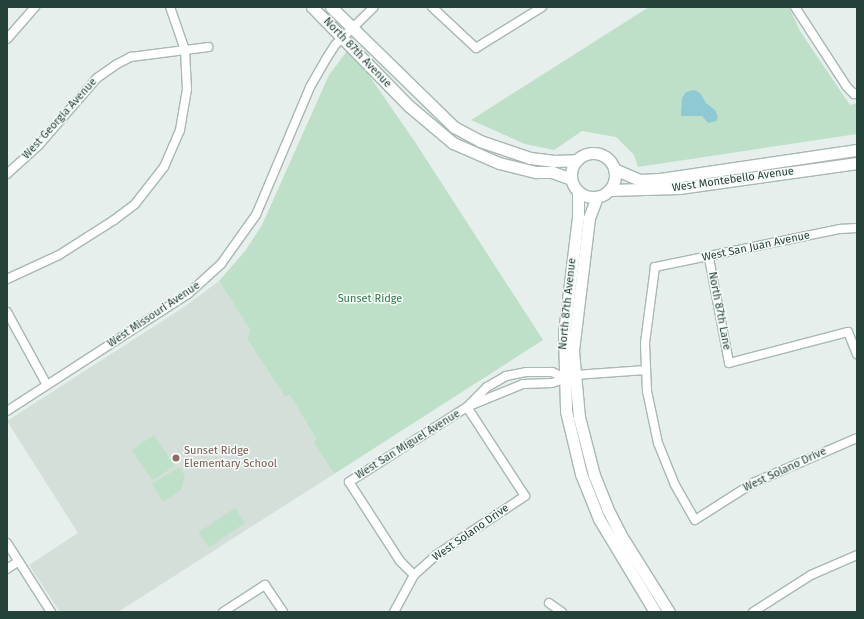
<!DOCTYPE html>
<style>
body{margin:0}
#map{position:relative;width:864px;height:619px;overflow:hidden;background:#e6efeb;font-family:"Fira Sans",sans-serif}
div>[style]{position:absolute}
.built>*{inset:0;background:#d4dfda}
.green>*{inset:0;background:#bfe0c8;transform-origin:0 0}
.water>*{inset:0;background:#8ec9d4}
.roads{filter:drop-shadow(1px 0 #a8b8b2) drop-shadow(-1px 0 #a8b8b2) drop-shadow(0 1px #a8b8b2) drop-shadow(0 -1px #a8b8b2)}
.street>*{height:8px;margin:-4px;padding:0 4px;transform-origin:4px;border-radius:4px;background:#fff}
.secondary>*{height:11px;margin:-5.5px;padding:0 5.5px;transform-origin:5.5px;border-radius:5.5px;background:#fff}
.secondary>.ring{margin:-5.5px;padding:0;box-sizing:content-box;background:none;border:11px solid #fff;border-radius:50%}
.dots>*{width:11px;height:11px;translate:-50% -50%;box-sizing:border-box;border:2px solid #f7fbf9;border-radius:50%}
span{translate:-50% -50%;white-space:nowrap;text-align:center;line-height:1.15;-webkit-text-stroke:3px #f7fbf9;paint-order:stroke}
.street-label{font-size:11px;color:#24423a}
.park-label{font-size:11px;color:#2d7a4b}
.education-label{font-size:11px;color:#785e54}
.left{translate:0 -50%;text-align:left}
.frame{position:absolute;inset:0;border:8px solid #24423a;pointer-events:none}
</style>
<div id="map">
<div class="built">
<i style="clip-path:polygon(219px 281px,250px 330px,247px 339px,285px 397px,290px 395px,316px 439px,313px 442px,334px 474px,118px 612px,60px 612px,29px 565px,78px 533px,7px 421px,184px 307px)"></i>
</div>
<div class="green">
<i style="clip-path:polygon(649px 7px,789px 7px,800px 31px,850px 105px,857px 103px,857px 134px,638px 167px,634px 155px,616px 137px,582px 131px,554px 150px,525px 144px,471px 120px)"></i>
<i style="clip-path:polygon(347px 51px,353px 52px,415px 142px,543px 340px,334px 474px,313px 442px,316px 439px,290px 395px,285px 397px,247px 339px,250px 330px,219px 281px,245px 251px,262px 225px,329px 75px)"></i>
<i style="left:154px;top:435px;width:37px;height:27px;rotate:56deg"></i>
<i style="clip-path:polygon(179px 467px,185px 476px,181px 490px,163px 502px,152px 484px)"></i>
<i style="left:235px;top:508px;width:18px;height:44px;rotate:56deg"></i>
</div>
<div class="water">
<i style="clip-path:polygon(694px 90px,700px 93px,706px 103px,715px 110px,718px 117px,716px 121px,708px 123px,702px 116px,681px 116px,682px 98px,686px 92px)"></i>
</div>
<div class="roads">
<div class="street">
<i style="left:432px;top:7px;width:60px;rotate:43deg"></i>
<i style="left:476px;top:48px;width:78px;rotate:-31.8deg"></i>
<i style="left:795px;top:7px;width:95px;rotate:57deg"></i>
<i style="left:847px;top:87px;width:10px;rotate:45deg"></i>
<i style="left:854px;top:94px;width:3px;rotate:-18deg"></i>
<i style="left:7px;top:39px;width:43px;rotate:-48.8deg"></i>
<i style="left:7px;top:174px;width:43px;rotate:-42.2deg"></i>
<i style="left:39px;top:145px;width:89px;rotate:-49.1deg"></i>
<i style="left:97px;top:78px;width:24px;rotate:-35deg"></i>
<i style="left:117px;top:64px;width:16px;rotate:-27deg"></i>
<i style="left:131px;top:57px;width:78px;rotate:-7.4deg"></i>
<i style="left:857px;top:228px;width:17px;rotate:177deg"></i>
<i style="left:840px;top:229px;width:189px;rotate:168.4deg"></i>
<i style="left:655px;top:267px;width:77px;rotate:97.5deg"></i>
<i style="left:645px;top:343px;width:48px;rotate:87.6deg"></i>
<i style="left:647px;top:391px;width:53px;rotate:78.1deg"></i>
<i style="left:658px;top:443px;width:45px;rotate:68deg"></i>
<i style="left:675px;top:485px;width:40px;rotate:60.3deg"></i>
<i style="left:695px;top:520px;width:69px;rotate:-32.5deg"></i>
<i style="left:753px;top:483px;width:113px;rotate:-23.4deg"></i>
<i style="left:709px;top:258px;width:107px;rotate:79.2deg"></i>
<i style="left:729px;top:363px;width:123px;rotate:-14.6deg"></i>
<i style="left:848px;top:332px;width:24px;rotate:68deg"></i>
<i style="left:7px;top:279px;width:57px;rotate:-24.8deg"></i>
<i style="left:59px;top:255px;width:65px;rotate:-32.5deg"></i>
<i style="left:114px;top:220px;width:26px;rotate:-37deg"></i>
<i style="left:135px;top:204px;width:47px;rotate:-51.9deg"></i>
<i style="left:164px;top:167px;width:40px;rotate:-66.6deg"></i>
<i style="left:180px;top:130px;width:42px;rotate:-80.3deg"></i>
<i style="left:187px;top:89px;width:39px;rotate:-93deg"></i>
<i style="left:185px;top:50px;width:46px;rotate:-109.2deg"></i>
<i style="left:7px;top:312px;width:83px;rotate:61.3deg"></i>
<i style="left:469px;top:406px;width:58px;rotate:-22.2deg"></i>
<i style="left:523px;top:384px;width:29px;rotate:-2deg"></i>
<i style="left:552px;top:383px;width:24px;rotate:-19deg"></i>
<i style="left:575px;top:375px;width:71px;rotate:-4deg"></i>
<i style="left:7px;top:411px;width:216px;rotate:-32.9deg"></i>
<i style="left:188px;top:294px;width:45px;rotate:-42.3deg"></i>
<i style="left:221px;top:264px;width:60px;rotate:-54.5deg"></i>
<i style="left:256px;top:215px;width:139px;rotate:-67.1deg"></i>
<i style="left:310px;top:87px;width:32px;rotate:-60deg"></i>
<i style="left:326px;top:59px;width:17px;rotate:-57deg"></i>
<i style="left:335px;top:45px;width:54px;rotate:-44.3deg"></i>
<i style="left:7px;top:543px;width:82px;rotate:57.5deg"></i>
<i style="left:7px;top:569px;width:14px;rotate:-34deg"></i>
<i style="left:414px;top:575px;width:20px;rotate:-135deg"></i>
<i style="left:400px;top:561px;width:94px;rotate:-122.8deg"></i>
<i style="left:349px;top:482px;width:140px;rotate:-32.4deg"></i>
<i style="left:467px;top:407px;width:28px;rotate:-45deg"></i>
<i style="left:487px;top:387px;width:22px;rotate:-30deg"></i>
<i style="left:506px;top:376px;width:20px;rotate:-11deg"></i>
<i style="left:526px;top:372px;width:26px"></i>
<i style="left:552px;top:372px;width:12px;rotate:24deg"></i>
<i style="left:549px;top:603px;width:16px;rotate:35deg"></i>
<i style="left:223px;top:612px;width:50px;rotate:-32.7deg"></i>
<i style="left:265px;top:585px;width:32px;rotate:56deg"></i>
<i style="left:394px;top:612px;width:42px;rotate:-61.6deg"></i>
<i style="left:414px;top:575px;width:30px;rotate:-42deg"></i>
<i style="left:436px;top:555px;width:107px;rotate:-33.5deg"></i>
<i style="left:525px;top:496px;width:106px;rotate:-123.1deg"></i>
<i style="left:753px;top:612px;width:69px;rotate:-32.5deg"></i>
<i style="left:811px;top:575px;width:50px;rotate:-23.5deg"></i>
</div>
<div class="secondary">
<i style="left:312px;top:7px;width:139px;rotate:45.6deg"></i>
<i style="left:409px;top:106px;width:57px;rotate:40.1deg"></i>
<i style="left:453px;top:143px;width:50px;rotate:23.5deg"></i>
<i style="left:499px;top:163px;width:38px;rotate:14deg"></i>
<i style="left:536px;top:172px;width:16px"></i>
<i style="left:552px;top:172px;width:20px;rotate:20deg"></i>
<i style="left:331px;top:7px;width:172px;rotate:44.3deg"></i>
<i style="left:454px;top:127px;width:30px;rotate:28deg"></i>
<i style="left:480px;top:141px;width:53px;rotate:18.8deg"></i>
<i style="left:530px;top:158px;width:23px;rotate:7deg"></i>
<i style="left:553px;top:161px;width:24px;rotate:-2deg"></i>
<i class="ring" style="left:571px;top:153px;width:33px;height:33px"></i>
<i style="left:614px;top:169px;width:28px;rotate:23deg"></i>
<i style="left:640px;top:180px;width:20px;rotate:-3deg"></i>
<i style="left:660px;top:179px;width:199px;rotate:-8.4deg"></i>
<i style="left:609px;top:190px;width:70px;rotate:-1.6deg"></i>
<i style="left:679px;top:188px;width:180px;rotate:-8deg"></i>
<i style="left:578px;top:191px;width:26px;rotate:90deg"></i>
<i style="left:578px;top:217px;width:116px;rotate:96.9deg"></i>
<i style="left:564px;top:332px;width:79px;rotate:88.5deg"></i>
<i style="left:566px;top:411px;width:65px;rotate:76.6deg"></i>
<i style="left:581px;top:474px;width:48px;rotate:68.2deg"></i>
<i style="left:599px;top:519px;width:109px;rotate:58.9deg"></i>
<i style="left:597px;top:197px;width:22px;rotate:111deg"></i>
<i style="left:589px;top:218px;width:134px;rotate:96.9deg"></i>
<i style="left:573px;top:351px;width:66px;rotate:84.8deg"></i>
<i style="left:579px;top:417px;width:60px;rotate:75.5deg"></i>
<i style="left:594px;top:475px;width:35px;rotate:68deg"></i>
<i style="left:607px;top:508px;width:29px;rotate:63deg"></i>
<i style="left:620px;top:534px;width:92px;rotate:57.9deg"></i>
</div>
</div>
<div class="dots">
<i style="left:176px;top:458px;background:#8d6e63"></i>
</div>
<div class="street-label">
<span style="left:357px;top:53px;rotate:46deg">North 87th Avenue</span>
<span style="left:60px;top:119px;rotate:-48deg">West Georgia Avenue</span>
<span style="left:733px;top:180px;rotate:-8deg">West Montebello Avenue</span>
<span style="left:756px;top:247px;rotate:-12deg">West San Juan Avenue</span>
<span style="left:568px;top:304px;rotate:-84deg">North 87th Avenue</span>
<span style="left:719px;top:311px;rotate:79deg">North 87th Lane</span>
<span style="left:154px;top:315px;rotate:-34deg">West Missouri Avenue</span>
<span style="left:408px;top:445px;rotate:-32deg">West San Miguel Avenue</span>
<span style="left:785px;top:470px;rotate:-25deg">West Solano Drive</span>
<span style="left:471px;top:533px;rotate:-35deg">West Solano Drive</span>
</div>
<div class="park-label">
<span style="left:370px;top:299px">Sunset Ridge</span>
</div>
<div class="education-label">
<span class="left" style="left:184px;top:458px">Sunset Ridge<br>Elementary School</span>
</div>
<div class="frame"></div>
</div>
